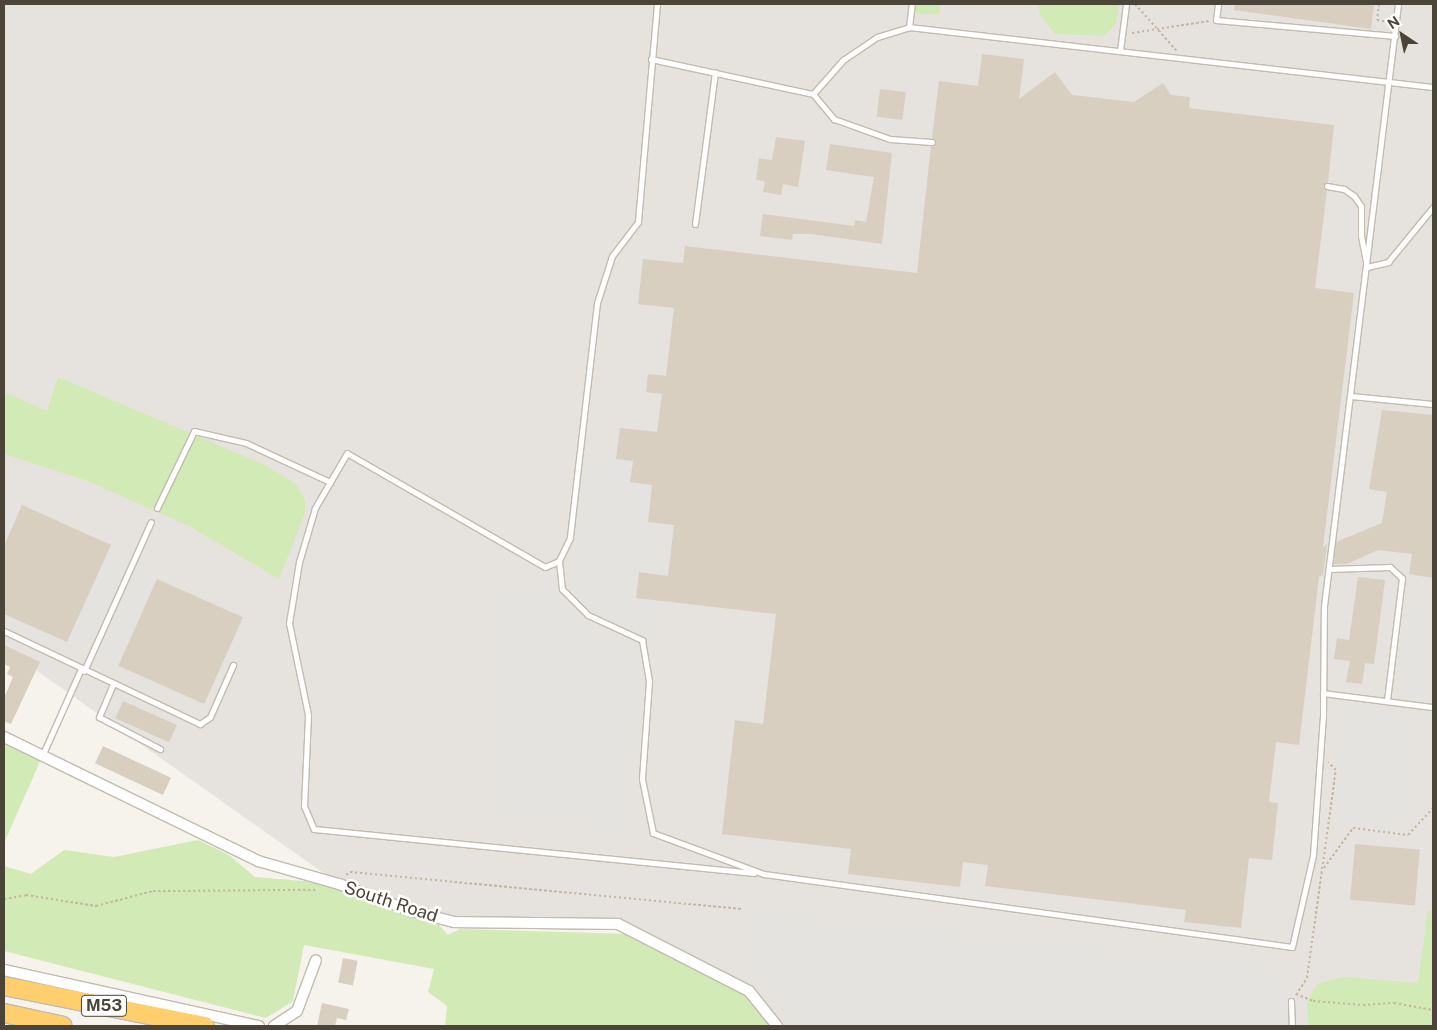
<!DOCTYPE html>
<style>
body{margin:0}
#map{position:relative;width:1437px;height:1030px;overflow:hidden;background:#f6f3ec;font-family:"Public Sans",sans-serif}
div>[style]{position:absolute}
.industrial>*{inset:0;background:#e6e2dd}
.green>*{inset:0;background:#d2eab5}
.parking>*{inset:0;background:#e5e3e0;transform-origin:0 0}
.building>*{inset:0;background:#d8cfc1;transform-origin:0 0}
.path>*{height:2px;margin-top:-1px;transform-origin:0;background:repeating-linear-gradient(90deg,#c4b79f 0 2.5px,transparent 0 5px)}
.roads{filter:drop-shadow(1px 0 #c2bbae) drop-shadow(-1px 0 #c2bbae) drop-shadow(0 1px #c2bbae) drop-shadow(0 -1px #c2bbae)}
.service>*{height:5px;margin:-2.5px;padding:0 2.5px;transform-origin:2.5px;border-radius:2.5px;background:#fff}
.minor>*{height:10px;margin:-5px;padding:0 5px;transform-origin:5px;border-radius:5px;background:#fff}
.motorway>*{height:18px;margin:-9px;padding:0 9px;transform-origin:9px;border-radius:9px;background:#ffcf6e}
span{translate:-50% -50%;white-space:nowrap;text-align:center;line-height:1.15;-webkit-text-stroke:5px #fff;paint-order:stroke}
.shield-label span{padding:1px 4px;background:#fff;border:1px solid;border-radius:4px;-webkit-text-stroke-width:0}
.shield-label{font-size:16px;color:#4b4439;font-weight:700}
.street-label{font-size:18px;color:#4b4439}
.frame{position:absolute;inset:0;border:5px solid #4b4439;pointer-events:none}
.north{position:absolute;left:1377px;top:10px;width:50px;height:50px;-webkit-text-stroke:4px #fff;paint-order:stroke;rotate:326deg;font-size:14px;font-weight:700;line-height:20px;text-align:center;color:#4b4439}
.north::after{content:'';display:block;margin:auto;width:18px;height:22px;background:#4b4439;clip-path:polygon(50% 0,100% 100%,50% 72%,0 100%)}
</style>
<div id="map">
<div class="industrial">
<i style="clip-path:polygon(4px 4px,1433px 4px,1433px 1026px,783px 1026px,749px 991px,618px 924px,454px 922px,339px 884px,26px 663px,4px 651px)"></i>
</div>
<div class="green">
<i style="clip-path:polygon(917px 4px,940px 4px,939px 15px,915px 13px)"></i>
<i style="clip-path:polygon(1039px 4px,1119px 4px,1116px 24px,1104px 36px,1055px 34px,1039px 13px)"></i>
<i style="clip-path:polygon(58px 377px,265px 465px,295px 483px,305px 500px,305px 513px,279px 579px,189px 526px,88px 481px,4px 454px,4px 392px,47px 411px)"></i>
<i style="clip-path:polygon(4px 737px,42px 757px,4px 843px)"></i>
<i style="clip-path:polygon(198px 840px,229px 855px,255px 877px,339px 884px,439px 925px,448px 935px,460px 929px,630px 934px,671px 957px,749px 991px,777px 1026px,445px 1026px,447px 1006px,428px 992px,434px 969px,304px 945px,293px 1001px,266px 1018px,4px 951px,4px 866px,31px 874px,64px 850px,114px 857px)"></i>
<i style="clip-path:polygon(1428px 910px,1433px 911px,1433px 1026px,1308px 1026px,1307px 1002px,1317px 984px,1343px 977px,1418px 983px)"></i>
</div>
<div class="parking">
<i style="clip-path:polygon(585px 452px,633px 461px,630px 482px,652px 485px,648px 522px,674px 525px,668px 576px,639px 573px,636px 598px,667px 602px,665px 623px,656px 622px,654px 637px,642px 641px,630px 835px,482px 807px,495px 732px,491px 580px,561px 581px,572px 611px,609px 634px,639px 640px,588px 615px,568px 584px)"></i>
<i style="clip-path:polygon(4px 494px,22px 505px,4px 546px)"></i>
<i style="left:111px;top:545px;width:55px;height:107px;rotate:25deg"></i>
<i style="clip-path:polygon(1408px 597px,1433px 599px,1433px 705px,1400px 700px,1394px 684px)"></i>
<i style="clip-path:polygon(1336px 705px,1419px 713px,1404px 831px,1339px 823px,1341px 777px,1332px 756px)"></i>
<i style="clip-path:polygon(742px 909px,1274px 966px,1307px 1002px,1308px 1026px,797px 1026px,757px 979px,749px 953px)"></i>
</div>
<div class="building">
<i style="clip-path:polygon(1235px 4px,1374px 4px,1371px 29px,1234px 10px)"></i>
<i style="clip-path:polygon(982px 54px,1024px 59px,1019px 99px,1055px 72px,1072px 95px,1134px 102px,1163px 83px,1171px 95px,1190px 97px,1189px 108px,1334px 125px,1328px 182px,1323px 186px,1327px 190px,1315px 288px,1354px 293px,1323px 547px,1327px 545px,1323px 575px,1319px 577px,1299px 745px,1276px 742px,1269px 802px,1278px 803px,1272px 860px,1249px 858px,1241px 928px,1184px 922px,1186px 910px,985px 886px,988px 865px,963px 862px,960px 887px,848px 874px,851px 849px,722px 834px,735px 720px,763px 724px,776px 614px,636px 598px,639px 572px,668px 576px,674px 525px,648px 522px,652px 485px,630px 482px,633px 461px,616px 459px,620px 428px,657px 432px,662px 394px,646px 392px,648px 374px,666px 376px,674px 308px,638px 304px,643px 259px,683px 263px,685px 246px,917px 273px,931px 146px,936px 143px,932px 138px,939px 81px,978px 86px)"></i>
<i style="left:880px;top:89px;width:26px;height:28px;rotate:7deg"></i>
<i style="clip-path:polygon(776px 137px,805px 141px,798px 187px,783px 184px,781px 195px,763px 192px,765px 181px,756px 180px,759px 158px,772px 160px)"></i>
<i style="clip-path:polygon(830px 144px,892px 153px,882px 244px,811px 234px,793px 234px,792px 240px,760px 236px,763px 214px,854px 226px,855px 220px,866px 222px,874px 177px,826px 170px)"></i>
<i style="clip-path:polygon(1382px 410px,1433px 415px,1433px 578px,1409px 574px,1412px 554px,1378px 550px,1347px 564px,1334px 564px,1336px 542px,1382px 523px,1387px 492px,1369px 489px)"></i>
<i style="clip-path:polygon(22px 505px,111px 545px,67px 642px,4px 614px,4px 546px)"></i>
<i style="clip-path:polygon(1358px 577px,1385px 580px,1374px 664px,1365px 663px,1362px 684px,1346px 682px,1350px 661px,1334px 659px,1337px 638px,1349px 640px)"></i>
<i style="left:157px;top:579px;width:94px;height:95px;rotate:24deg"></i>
<i style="clip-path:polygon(4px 645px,40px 662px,11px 724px,4px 721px,4px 698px,13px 677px,7px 674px,10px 667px,4px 664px)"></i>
<i style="left:123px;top:701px;width:59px;height:19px;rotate:24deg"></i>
<i style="left:103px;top:746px;width:75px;height:19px;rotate:25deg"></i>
<i style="left:1355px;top:844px;width:65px;height:56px;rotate:5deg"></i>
<i style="left:343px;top:958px;width:15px;height:25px;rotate:11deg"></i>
<i style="clip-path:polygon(322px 1003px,349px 1009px,346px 1020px,337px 1018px,335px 1026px,317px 1026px)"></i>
</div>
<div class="path">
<i style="left:1135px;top:4px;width:62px;rotate:48.3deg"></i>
<i style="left:1379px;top:4px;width:16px;rotate:97deg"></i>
<i style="left:1377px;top:20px;width:11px;rotate:10deg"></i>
<i style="left:1132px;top:33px;width:78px;rotate:-8.9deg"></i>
<i style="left:1324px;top:868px;width:49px;rotate:-54.1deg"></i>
<i style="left:1353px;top:828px;width:55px;rotate:7.3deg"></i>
<i style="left:1408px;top:835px;width:37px;rotate:-47deg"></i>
<i style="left:346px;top:875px;width:5px;rotate:-37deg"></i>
<i style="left:350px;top:872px;width:394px;rotate:5.4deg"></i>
<i style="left:4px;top:899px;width:22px;rotate:-10deg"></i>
<i style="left:26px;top:895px;width:71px;rotate:8.9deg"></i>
<i style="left:96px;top:906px;width:59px;rotate:-14.7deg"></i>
<i style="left:153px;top:891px;width:163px;rotate:-0.4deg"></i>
<i style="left:1296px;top:994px;width:18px;rotate:22deg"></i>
<i style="left:1313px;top:1001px;width:50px;rotate:4.6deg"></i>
<i style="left:1363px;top:1005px;width:31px;rotate:-4deg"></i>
<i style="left:1394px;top:1003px;width:40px;rotate:10deg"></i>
<i style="left:1296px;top:995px;width:20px;rotate:-57deg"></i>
<i style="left:1307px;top:978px;width:210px;rotate:-82.1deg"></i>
<i style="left:1336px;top:770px;width:11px;rotate:-135deg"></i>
</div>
<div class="roads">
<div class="service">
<i style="left:657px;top:4px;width:219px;rotate:95deg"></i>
<i style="left:638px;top:222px;width:43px;rotate:127.4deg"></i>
<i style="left:612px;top:256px;width:49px;rotate:107.7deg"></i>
<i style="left:597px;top:303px;width:237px;rotate:96.6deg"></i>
<i style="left:570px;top:538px;width:25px;rotate:116deg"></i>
<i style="left:559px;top:561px;width:15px;rotate:157deg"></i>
<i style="left:545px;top:567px;width:228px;rotate:-150.1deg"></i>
<i style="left:347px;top:453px;width:64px;rotate:120.2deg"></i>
<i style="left:315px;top:508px;width:56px;rotate:106.5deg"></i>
<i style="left:299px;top:562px;width:62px;rotate:99.3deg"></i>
<i style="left:289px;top:623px;width:94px;rotate:78.3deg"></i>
<i style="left:308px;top:715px;width:91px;rotate:92.5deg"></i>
<i style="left:304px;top:806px;width:25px;rotate:67deg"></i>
<i style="left:314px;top:829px;width:442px;rotate:5.7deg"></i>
<i style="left:1218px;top:4px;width:16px;rotate:97deg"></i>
<i style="left:1216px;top:20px;width:180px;rotate:5.1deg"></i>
<i style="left:909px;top:27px;width:23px;rotate:-83deg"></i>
<i style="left:1120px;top:51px;width:47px;rotate:-82.7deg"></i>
<i style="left:651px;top:59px;width:166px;rotate:12.2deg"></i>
<i style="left:813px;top:94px;width:45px;rotate:-48.6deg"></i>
<i style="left:843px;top:60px;width:41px;rotate:-34.1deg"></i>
<i style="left:877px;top:37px;width:34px;rotate:-17deg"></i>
<i style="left:909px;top:27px;width:527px;rotate:6.53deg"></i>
<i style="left:813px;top:94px;width:33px;rotate:50deg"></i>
<i style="left:834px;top:119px;width:59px;rotate:19.7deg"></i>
<i style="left:890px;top:139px;width:42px;rotate:4.1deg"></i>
<i style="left:1327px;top:186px;width:17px;rotate:10deg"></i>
<i style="left:1344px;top:189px;width:12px;rotate:35deg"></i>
<i style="left:1354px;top:196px;width:12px;rotate:55deg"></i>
<i style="left:1361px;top:206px;width:30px;rotate:90deg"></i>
<i style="left:1361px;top:236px;width:32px;rotate:79deg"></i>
<i style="left:1367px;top:267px;width:22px;rotate:-13deg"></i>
<i style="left:1388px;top:262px;width:71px;rotate:-50.7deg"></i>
<i style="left:695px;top:224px;width:153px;rotate:-82.5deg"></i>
<i style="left:1351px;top:396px;width:82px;rotate:5.6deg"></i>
<i style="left:157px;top:508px;width:85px;rotate:-64.3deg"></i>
<i style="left:194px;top:431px;width:53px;rotate:13deg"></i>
<i style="left:246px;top:443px;width:93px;rotate:24.9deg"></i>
<i style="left:559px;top:561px;width:28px;rotate:84deg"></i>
<i style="left:562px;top:589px;width:37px;rotate:45deg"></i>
<i style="left:588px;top:615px;width:60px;rotate:24.8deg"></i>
<i style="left:642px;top:640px;width:42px;rotate:80.3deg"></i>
<i style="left:649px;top:681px;width:98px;rotate:94.1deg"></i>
<i style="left:642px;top:779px;width:55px;rotate:78.5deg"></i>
<i style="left:653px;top:833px;width:118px;rotate:20.3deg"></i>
<i style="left:764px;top:874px;width:533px;rotate:7.87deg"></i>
<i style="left:1292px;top:947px;width:94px;rotate:-77.1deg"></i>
<i style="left:1313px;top:855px;width:140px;rotate:-85.9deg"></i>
<i style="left:1323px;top:715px;width:109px;rotate:-89.5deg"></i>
<i style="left:1324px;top:606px;width:607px;rotate:-82.99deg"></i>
<i style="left:1329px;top:569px;width:61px;rotate:-1.9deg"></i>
<i style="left:1390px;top:567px;width:16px;rotate:43deg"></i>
<i style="left:1402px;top:578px;width:124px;rotate:97deg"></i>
<i style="left:4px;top:631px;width:217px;rotate:25.4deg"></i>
<i style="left:200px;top:724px;width:12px;rotate:-35deg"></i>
<i style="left:210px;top:717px;width:57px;rotate:-66.1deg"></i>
<i style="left:84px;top:671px;width:163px;rotate:-65.8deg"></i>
<i style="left:113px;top:684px;width:36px;rotate:113deg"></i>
<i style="left:99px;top:717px;width:69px;rotate:27.7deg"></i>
<i style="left:1323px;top:693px;width:111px;rotate:7.3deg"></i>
<i style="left:42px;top:756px;width:95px;rotate:-65.9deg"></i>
<i style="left:1291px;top:1001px;width:25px;rotate:88deg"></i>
</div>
<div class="minor">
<i style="left:4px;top:737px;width:283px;rotate:26deg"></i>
<i style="left:258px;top:861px;width:84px;rotate:15.9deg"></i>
<i style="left:339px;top:884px;width:77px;rotate:20.6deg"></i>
<i style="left:411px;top:911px;width:44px;rotate:14.3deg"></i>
<i style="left:454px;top:922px;width:164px;rotate:0.7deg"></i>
<i style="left:618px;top:924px;width:147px;rotate:27.1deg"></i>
<i style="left:749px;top:991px;width:45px;rotate:51.3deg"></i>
<i style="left:4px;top:970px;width:261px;rotate:12.4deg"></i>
<i style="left:274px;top:1026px;width:27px;rotate:-33deg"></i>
<i style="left:297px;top:1011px;width:54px;rotate:-69.6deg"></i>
</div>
<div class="motorway">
<i style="left:4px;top:986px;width:205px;rotate:11.3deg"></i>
<i style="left:4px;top:1013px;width:60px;rotate:12.4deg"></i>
</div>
</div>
<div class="shield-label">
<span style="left:104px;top:1006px">M53</span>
</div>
<div class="street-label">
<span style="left:391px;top:902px;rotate:18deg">South Road</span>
</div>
<div class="frame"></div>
<div class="north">N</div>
</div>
